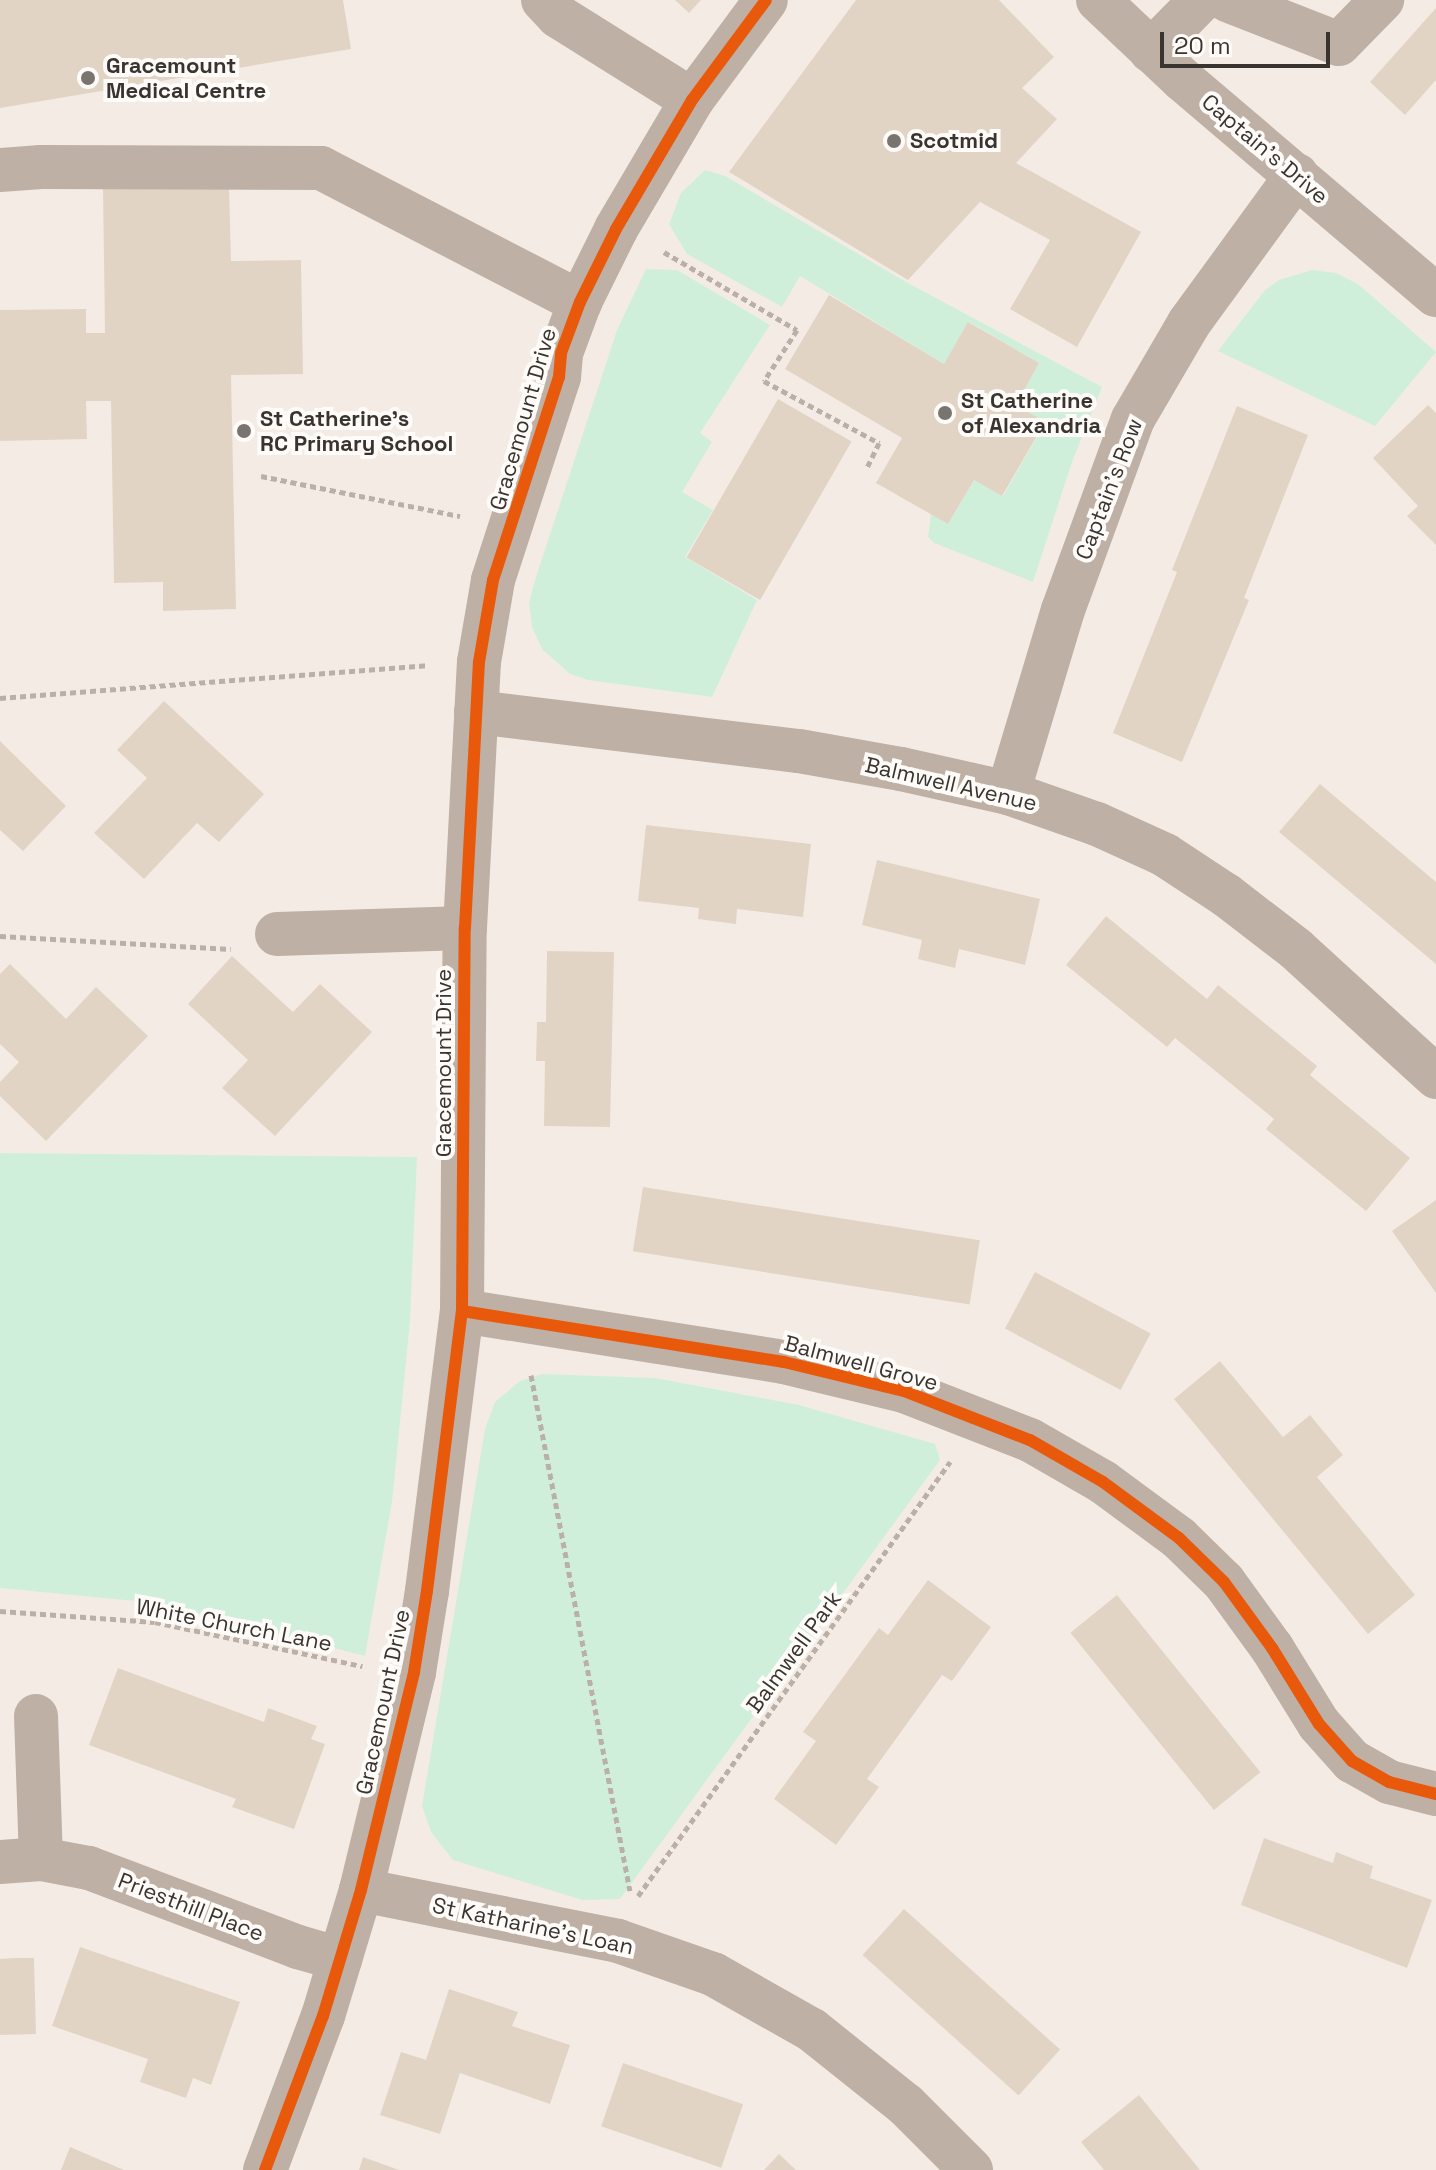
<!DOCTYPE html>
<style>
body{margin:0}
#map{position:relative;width:1436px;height:2170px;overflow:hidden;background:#f4ece4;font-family:"Space Grotesk",sans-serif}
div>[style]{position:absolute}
.green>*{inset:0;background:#d0efda}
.building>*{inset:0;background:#e2d4c5;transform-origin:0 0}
.path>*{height:5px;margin-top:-2.5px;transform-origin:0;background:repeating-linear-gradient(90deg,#bbb0a8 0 6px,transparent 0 10px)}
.minor>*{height:44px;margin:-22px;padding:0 22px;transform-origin:22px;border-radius:22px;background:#beb0a4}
.cycleway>*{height:12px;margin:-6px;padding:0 6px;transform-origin:6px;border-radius:6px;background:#e8590c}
.dots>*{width:22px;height:22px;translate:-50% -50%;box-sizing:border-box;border:4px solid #fefbf9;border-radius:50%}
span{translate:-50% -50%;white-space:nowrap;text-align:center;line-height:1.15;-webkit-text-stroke:8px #fefbf9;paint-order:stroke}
.poi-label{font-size:22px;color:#39342f;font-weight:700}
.left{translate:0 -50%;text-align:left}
.street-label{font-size:22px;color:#39342f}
.scale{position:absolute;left:1160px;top:32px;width:170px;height:36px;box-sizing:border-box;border:4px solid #39342f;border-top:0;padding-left:10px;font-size:24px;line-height:28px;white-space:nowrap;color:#39342f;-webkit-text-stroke:6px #fefbf9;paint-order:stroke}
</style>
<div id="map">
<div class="green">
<i style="clip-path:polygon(705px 170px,725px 176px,906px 282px,1102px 387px,1072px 462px,1033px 582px,934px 543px,928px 537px,931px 514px,948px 524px,974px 480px,1003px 496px,1045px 423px,1016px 405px,1039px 363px,969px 322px,944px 364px,800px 276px,782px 307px,687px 254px,669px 224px,681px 193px)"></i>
<i style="clip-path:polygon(646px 269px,677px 270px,770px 325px,700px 433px,712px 442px,682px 492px,713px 510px,685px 557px,757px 600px,712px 697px,588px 680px,570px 674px,542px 649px,532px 627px,529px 603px,535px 580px,617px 330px)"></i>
<i style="clip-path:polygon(1312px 270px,1336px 273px,1358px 284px,1436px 352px,1375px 426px,1218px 351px,1265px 290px,1279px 280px)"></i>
<i style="clip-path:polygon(0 1153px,417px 1157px,410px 1321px,392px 1502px,365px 1656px,156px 1603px,0 1588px)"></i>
<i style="clip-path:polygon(542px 1374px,655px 1378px,799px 1405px,935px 1444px,940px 1460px,620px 1899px,582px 1900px,453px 1860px,431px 1832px,422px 1806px,485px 1429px,495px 1402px,520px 1381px)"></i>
</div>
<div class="building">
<i style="clip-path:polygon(0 0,343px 0,351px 49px,0 108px)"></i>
<i style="clip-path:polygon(675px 0,701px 0,689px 13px)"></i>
<i style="clip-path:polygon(856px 0,999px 0,1054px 57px,1022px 88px,1057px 119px,1016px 163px,1141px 232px,1077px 347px,1010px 309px,1050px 240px,980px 202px,908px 280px,729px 172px)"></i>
<i style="clip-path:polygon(1436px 8px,1436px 80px,1405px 115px,1370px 82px)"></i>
<i style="clip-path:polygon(229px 187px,231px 261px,301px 260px,303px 374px,231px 375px,236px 609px,163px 611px,163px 582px,114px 583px,111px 401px,86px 401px,87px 439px,0 441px,0 310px,86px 309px,86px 333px,105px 333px,103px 189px)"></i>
<i style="clip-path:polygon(829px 295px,944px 364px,968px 322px,1039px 363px,1016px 405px,1045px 422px,1002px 496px,974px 480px,948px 524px,876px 483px,902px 438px,785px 369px)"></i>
<i style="left:778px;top:399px;width:85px;height:183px;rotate:30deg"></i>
<i style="clip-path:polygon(1428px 405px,1436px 413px,1436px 545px,1407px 516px,1418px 506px,1373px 458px)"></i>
<i style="clip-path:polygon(1237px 406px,1308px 435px,1244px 598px,1249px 600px,1182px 762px,1113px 733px,1177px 572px,1172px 570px)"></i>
<i style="clip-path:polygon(164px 701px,264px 794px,219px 842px,197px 823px,144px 879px,94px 833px,147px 778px,117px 750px)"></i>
<i style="clip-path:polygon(0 741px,66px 806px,23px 851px,0 830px)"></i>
<i style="clip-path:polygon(1320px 784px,1436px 882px,1436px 964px,1279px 832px)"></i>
<i style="clip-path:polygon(646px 825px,811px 844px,803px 917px,737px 909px,736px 924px,698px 919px,699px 908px,638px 901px)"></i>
<i style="clip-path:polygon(877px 860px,1040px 899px,1025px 965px,959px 949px,955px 968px,918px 959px,922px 940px,862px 925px)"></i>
<i style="clip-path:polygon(1106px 916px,1207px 999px,1218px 985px,1317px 1066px,1310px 1075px,1410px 1158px,1366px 1211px,1266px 1129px,1274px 1119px,1175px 1038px,1167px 1047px,1066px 965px)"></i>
<i style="clip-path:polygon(547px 951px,614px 952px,610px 1127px,544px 1126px,545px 1061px,536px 1061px,537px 1022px,546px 1022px)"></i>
<i style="clip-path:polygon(232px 956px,293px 1012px,320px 984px,372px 1032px,275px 1136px,222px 1088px,248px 1060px,188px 1004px)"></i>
<i style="clip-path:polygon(10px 964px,66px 1019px,96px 987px,148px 1036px,46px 1141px,0 1096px,0 1082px,19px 1062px,0 1044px,0 974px)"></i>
<i style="left:643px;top:1187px;width:341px;height:65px;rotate:9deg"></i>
<i style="clip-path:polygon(1436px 1200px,1436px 1293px,1392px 1231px)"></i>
<i style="left:1035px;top:1272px;width:131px;height:64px;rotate:28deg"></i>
<i style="clip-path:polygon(1220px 1361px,1283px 1437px,1310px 1415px,1343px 1455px,1317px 1477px,1415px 1595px,1368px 1634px,1174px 1399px)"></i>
<i style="clip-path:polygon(928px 1580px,991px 1627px,952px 1681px,942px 1675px,867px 1779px,879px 1787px,836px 1845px,774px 1799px,816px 1741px,803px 1732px,879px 1628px,888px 1635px)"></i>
<i style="left:1117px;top:1595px;width:228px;height:60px;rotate:51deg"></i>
<i style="clip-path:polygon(118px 1668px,264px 1722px,268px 1708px,317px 1726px,311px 1739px,325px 1744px,294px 1829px,232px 1807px,236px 1799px,89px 1745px)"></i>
<i style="clip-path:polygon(1264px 1838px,1333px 1863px,1336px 1852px,1359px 1861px,1373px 1866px,1370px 1878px,1432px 1900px,1407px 1968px,1241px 1905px)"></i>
<i style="left:904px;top:1909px;width:210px;height:62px;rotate:42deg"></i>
<i style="clip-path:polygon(80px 1947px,240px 2002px,211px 2085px,193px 2078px,186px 2098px,140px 2082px,148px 2059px,52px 2026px)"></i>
<i style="clip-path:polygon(15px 1958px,34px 1958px,36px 2034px,0 2035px,0 1959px)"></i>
<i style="clip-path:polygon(449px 1989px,518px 2012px,512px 2026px,570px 2045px,550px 2104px,460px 2073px,440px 2134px,380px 2115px,401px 2052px,426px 2060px)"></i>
<i style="left:623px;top:2063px;width:127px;height:67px;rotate:19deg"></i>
<i style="clip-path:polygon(1139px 2095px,1200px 2170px,1104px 2170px,1081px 2142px)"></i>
<i style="clip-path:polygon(70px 2147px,110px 2164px,124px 2170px,61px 2170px)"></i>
<i style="clip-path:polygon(779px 2154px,796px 2170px,764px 2170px)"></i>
<i style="clip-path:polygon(363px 2157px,399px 2170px,359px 2170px)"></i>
</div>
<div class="path">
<i style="left:664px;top:252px;width:154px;rotate:30.4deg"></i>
<i style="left:797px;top:330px;width:61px;rotate:122.9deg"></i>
<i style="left:764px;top:381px;width:131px;rotate:28.3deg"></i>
<i style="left:879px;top:443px;width:28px;rotate:116deg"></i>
<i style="left:261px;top:476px;width:203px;rotate:11.4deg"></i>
<i style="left:0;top:698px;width:428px;rotate:-4.4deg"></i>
<i style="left:0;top:936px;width:231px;rotate:3.2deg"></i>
<i style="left:531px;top:1375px;width:525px;rotate:79.14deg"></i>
<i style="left:0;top:1611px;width:155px;rotate:4.1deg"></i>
<i style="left:155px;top:1622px;width:212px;rotate:12deg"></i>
<i style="left:638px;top:1896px;width:535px;rotate:-54.29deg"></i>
</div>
<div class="minor">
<i style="left:543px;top:0;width:22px;rotate:47deg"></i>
<i style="left:558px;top:16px;width:158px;rotate:32.1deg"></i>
<i style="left:1098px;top:0;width:117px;rotate:43.3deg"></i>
<i style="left:1183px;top:80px;width:332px;rotate:40.4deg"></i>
<i style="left:1227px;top:0;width:120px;rotate:21.4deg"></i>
<i style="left:1339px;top:44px;width:62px;rotate:-45.7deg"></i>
<i style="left:1151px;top:51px;width:71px;rotate:-45.6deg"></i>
<i style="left:0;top:170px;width:41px;rotate:-4.2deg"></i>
<i style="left:41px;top:167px;width:280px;rotate:0.2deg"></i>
<i style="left:321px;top:168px;width:292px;rotate:27.4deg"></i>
<i style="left:476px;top:712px;width:325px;rotate:6.9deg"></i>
<i style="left:799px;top:751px;width:104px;rotate:10deg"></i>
<i style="left:901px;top:769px;width:110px;rotate:12.6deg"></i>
<i style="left:1008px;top:793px;width:94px;rotate:19.2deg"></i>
<i style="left:1097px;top:824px;width:75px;rotate:24.5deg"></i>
<i style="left:1165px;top:855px;width:73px;rotate:33.3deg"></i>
<i style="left:1226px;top:895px;width:88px;rotate:37.6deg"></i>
<i style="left:1296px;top:949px;width:190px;rotate:42.4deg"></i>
<i style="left:1008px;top:793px;width:191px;rotate:-73.3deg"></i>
<i style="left:1063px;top:610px;width:203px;rotate:-69.9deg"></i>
<i style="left:1133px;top:419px;width:111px;rotate:-59.7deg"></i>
<i style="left:1189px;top:323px;width:183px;rotate:-53.9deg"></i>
<i style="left:277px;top:934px;width:188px;rotate:-1.8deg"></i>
<i style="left:462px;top:1311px;width:326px;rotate:9deg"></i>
<i style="left:784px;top:1362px;width:123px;rotate:13.6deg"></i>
<i style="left:904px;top:1391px;width:135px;rotate:21.3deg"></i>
<i style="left:1030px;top:1440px;width:84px;rotate:29.9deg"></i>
<i style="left:1103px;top:1482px;width:94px;rotate:36.4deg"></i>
<i style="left:1179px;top:1538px;width:63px;rotate:44.4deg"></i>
<i style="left:1224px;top:1582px;width:82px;rotate:54deg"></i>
<i style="left:1272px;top:1648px;width:89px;rotate:58.3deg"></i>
<i style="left:1319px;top:1724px;width:50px;rotate:48.3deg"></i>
<i style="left:1352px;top:1761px;width:43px;rotate:29.6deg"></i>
<i style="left:1389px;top:1782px;width:49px;rotate:14.3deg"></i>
<i style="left:36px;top:1716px;width:143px;rotate:88deg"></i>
<i style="left:0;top:1862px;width:41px;rotate:-4.2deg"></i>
<i style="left:41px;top:1859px;width:49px;rotate:10.6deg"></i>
<i style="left:89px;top:1868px;width:223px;rotate:20.7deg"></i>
<i style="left:298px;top:1947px;width:44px;rotate:15.9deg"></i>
<i style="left:361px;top:1890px;width:262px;rotate:11.2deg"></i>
<i style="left:618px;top:1941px;width:101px;rotate:19.2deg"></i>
<i style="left:713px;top:1974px;width:114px;rotate:29.5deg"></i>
<i style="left:812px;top:2030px;width:120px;rotate:38.6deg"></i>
<i style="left:906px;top:2105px;width:92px;rotate:45deg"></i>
<i style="left:265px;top:2170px;width:165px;rotate:-69.4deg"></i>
<i style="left:323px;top:2016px;width:132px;rotate:-73.2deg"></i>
<i style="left:361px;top:1890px;width:224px;rotate:-76.3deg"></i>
<i style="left:414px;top:1672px;width:82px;rotate:-80.9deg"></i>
<i style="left:427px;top:1591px;width:282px;rotate:-82.9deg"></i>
<i style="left:462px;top:1311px;width:383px;rotate:-89.6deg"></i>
<i style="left:465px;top:928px;width:266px;rotate:-87deg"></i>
<i style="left:479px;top:662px;width:83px;rotate:-80.3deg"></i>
<i style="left:493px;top:580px;width:213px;rotate:-72deg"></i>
<i style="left:559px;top:377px;width:24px;rotate:-85deg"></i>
<i style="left:561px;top:353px;width:54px;rotate:-69.6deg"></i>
<i style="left:580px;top:302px;width:81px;rotate:-63.7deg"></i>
<i style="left:616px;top:229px;width:150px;rotate:-59.5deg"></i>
<i style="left:692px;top:100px;width:124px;rotate:-53.5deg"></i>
</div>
<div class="cycleway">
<i style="left:462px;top:1311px;width:326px;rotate:9deg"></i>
<i style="left:784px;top:1362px;width:123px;rotate:13.6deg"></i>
<i style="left:904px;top:1391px;width:135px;rotate:21.3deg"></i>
<i style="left:1030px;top:1440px;width:84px;rotate:29.9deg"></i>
<i style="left:1103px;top:1482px;width:94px;rotate:36.4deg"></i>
<i style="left:1179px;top:1538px;width:63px;rotate:44.4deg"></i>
<i style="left:1224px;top:1582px;width:82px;rotate:54deg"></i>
<i style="left:1272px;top:1648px;width:89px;rotate:58.3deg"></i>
<i style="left:1319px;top:1724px;width:50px;rotate:48.3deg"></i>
<i style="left:1352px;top:1761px;width:43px;rotate:29.6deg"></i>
<i style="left:1389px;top:1782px;width:49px;rotate:14.3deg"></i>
<i style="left:265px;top:2170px;width:165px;rotate:-69.4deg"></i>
<i style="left:323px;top:2016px;width:132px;rotate:-73.2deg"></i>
<i style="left:361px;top:1890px;width:224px;rotate:-76.3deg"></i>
<i style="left:414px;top:1672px;width:82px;rotate:-80.9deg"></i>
<i style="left:427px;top:1591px;width:282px;rotate:-82.9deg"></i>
<i style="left:462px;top:1311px;width:383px;rotate:-89.6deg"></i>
<i style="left:465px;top:928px;width:266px;rotate:-87deg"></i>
<i style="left:479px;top:662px;width:83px;rotate:-80.3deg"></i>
<i style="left:493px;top:580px;width:213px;rotate:-72deg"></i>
<i style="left:559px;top:377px;width:24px;rotate:-85deg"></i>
<i style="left:561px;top:353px;width:54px;rotate:-69.6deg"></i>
<i style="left:580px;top:302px;width:81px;rotate:-63.7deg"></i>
<i style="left:616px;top:229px;width:150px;rotate:-59.5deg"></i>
<i style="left:692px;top:100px;width:124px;rotate:-53.5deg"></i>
</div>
<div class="dots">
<i style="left:88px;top:78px;background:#7a746e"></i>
<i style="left:894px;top:141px;background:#7a746e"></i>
<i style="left:945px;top:413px;background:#7a746e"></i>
<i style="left:244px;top:431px;background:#7a746e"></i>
</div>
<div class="poi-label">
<span class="left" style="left:106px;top:78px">Gracemount<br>Medical Centre</span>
<span class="left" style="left:910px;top:141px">Scotmid</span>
<span class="left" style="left:961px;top:413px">St Catherine<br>of Alexandria</span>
<span class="left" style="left:260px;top:431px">St Catherine's<br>RC Primary School</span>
</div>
<div class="street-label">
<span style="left:1265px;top:149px;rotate:40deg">Captain's Drive</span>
<span style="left:523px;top:419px;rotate:-74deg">Gracemount Drive</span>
<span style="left:1109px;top:489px;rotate:-69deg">Captain's Row</span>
<span style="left:951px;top:784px;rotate:13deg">Balmwell Avenue</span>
<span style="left:444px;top:1063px;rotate:-90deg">Gracemount Drive</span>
<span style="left:861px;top:1363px;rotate:15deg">Balmwell Grove</span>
<span style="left:234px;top:1625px;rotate:11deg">White Church Lane</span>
<span style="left:794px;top:1652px;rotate:-54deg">Balmwell Park</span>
<span style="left:383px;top:1702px;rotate:-78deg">Gracemount Drive</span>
<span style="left:191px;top:1907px;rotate:21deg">Priesthill Place</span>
<span style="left:533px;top:1926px;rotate:12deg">St Katharine's Loan</span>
</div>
<div class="scale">20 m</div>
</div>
